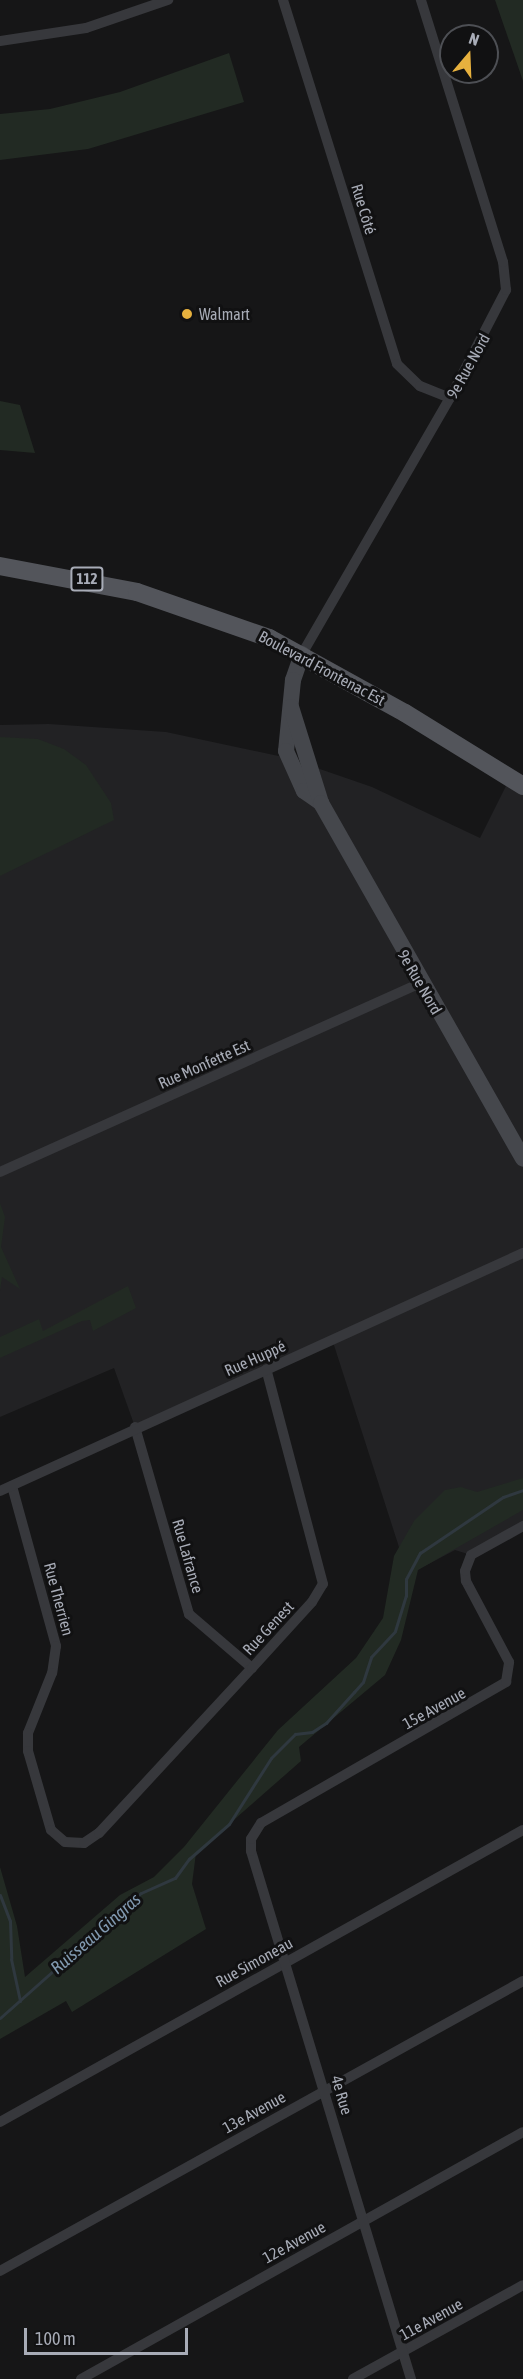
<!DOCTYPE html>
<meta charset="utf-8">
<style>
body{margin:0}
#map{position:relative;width:523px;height:2379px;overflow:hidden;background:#161617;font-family:"Asap Condensed",sans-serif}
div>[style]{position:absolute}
.built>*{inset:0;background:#222224}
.green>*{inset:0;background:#222a23}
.stream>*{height:3px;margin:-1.5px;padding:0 1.5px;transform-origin:1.5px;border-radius:1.5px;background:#2f383f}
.street>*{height:10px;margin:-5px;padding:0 5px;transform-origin:5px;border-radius:5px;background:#37383c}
.secondary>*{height:16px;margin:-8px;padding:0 8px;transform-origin:8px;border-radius:8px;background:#45474c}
.primary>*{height:18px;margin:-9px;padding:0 9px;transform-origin:9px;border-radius:9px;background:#53555b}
.dots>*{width:16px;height:16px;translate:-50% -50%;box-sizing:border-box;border:3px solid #111112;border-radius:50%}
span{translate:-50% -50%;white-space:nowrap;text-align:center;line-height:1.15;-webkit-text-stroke:6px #111112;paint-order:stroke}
.shield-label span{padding:2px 4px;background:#111112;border:2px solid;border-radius:4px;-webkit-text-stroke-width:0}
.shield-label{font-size:15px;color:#a8acb7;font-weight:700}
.street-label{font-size:16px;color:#a8acb7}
.poi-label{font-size:16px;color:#a8acb7}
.left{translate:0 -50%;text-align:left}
.water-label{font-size:18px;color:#8199b0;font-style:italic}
.north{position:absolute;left:439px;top:24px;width:60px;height:60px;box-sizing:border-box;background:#111112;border:2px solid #4d4f54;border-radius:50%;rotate:19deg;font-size:16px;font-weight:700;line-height:24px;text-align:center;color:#a8acb7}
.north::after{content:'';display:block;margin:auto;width:21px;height:27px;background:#e7b13e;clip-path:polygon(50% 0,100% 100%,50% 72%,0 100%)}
.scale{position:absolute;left:24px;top:2328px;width:164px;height:27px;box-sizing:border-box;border:3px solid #a8acb7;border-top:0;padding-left:8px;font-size:18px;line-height:21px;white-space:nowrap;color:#a8acb7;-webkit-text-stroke:4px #111112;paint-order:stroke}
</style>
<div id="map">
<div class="built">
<i style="clip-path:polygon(49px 724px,166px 732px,288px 758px,372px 787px,480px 838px,510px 778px,523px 786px,523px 1526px,471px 1555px,455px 1550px,408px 1575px,332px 1339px,135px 1427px,114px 1368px,0 1417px,0 725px)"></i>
</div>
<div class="green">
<i style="clip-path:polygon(495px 0,523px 0,523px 81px)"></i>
<i style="clip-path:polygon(229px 53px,244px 102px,88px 149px,0 160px,0 114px,50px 109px,120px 92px)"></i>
<i style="clip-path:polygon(0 401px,20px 405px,35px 453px,0 450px)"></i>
<i style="clip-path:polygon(0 737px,38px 739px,64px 749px,86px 765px,111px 803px,114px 820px,0 876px)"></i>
<i style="clip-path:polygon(0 1203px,5px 1217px,1px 1247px,20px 1289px,2px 1277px,0 1291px)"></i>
<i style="clip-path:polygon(128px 1286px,136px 1308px,93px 1331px,90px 1320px,82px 1321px,0 1358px,0 1337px,39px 1319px,43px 1331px)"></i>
<i style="clip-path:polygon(523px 1478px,523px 1510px,418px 1570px,401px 1640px,385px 1675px,299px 1747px,301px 1761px,196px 1853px,192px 1884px,206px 1929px,72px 2012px,66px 2001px,0 2039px,0 1867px,17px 1926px,25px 1977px,120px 1895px,154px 1877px,184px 1847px,278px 1730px,356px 1658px,383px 1618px,394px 1556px,414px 1521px,445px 1490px,461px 1487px,477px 1492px)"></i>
</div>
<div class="stream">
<i style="left:0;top:1895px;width:28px;rotate:69deg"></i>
<i style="left:10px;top:1921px;width:38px;rotate:88deg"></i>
<i style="left:11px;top:1959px;width:43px;rotate:77.9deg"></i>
<i style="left:0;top:2018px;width:188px;rotate:-41.6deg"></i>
<i style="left:141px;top:1893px;width:37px;rotate:-24deg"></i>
<i style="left:175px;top:1878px;width:24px;rotate:-54deg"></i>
<i style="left:189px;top:1859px;width:53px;rotate:-41.2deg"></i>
<i style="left:229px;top:1824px;width:78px;rotate:-57.5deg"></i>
<i style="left:271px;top:1758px;width:34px;rotate:-45deg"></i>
<i style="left:295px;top:1734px;width:17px;rotate:-7deg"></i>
<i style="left:312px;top:1732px;width:17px;rotate:-33deg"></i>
<i style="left:326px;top:1723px;width:42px;rotate:-47.9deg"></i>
<i style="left:354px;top:1692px;width:13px;rotate:-48deg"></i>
<i style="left:363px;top:1682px;width:26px;rotate:-72deg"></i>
<i style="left:371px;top:1657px;width:35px;rotate:-47deg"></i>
<i style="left:395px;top:1631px;width:37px;rotate:-73deg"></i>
<i style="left:406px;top:1596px;width:17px;rotate:-90deg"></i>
<i style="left:406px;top:1579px;width:30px;rotate:-62deg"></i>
<i style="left:420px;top:1553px;width:100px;rotate:-34deg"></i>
<i style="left:503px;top:1497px;width:21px;rotate:-19deg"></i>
</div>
<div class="street">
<i style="left:283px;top:0;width:381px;rotate:72.6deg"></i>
<i style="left:397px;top:364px;width:32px;rotate:44deg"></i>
<i style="left:420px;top:386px;width:32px;rotate:22deg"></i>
<i style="left:0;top:41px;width:87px;rotate:-8.6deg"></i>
<i style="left:86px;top:28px;width:87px;rotate:-18.9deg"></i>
<i style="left:302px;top:654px;width:296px;rotate:-60deg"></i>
<i style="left:450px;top:398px;width:122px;rotate:-62.6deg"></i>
<i style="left:506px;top:290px;width:28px;rotate:-96deg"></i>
<i style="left:503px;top:262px;width:275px;rotate:-107.4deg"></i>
<i style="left:0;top:1172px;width:461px;rotate:-24.2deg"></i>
<i style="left:135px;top:1427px;width:195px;rotate:73.9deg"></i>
<i style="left:189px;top:1614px;width:83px;rotate:40.6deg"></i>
<i style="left:12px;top:1486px;width:166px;rotate:74.6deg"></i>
<i style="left:56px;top:1646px;width:27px;rotate:98deg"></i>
<i style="left:52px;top:1673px;width:65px;rotate:111.8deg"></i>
<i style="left:28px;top:1733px;width:18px;rotate:90deg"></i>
<i style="left:28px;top:1751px;width:82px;rotate:73.8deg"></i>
<i style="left:51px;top:1830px;width:18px;rotate:41deg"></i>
<i style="left:65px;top:1842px;width:19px;rotate:3deg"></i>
<i style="left:84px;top:1843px;width:18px;rotate:-34deg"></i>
<i style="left:99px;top:1833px;width:225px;rotate:-47.2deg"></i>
<i style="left:252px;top:1668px;width:89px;rotate:-47.7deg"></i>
<i style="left:312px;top:1602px;width:21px;rotate:-59deg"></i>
<i style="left:323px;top:1584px;width:222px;rotate:-104.8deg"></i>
<i style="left:0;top:1491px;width:575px;rotate:-24.47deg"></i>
<i style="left:0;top:2122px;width:599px;rotate:-29.18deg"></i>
<i style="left:0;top:2271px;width:598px;rotate:-29.01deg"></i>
<i style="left:81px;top:2379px;width:506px;rotate:-29.2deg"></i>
<i style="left:353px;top:2379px;width:194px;rotate:-28.9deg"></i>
<i style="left:411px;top:2379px;width:552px;rotate:-106.86deg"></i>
<i style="left:251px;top:1851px;width:12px;rotate:-90deg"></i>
<i style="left:251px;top:1839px;width:19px;rotate:-58deg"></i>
<i style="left:261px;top:1823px;width:283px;rotate:-29.9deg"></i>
<i style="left:506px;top:1682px;width:20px;rotate:-81deg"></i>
<i style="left:509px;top:1662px;width:92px;rotate:-118deg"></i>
<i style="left:466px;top:1581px;width:10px;rotate:-96deg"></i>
<i style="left:465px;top:1571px;width:17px;rotate:-69deg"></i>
<i style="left:471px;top:1555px;width:60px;rotate:-29.1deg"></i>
</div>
<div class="secondary">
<i style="left:302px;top:654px;width:28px;rotate:109deg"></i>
<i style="left:293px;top:680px;width:71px;rotate:95.6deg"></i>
<i style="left:286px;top:751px;width:44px;rotate:65.8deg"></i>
<i style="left:304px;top:791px;width:21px;rotate:35deg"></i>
<i style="left:291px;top:707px;width:101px;rotate:72.6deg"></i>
<i style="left:321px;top:803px;width:409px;rotate:60.4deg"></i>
</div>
<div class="primary">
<i style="left:0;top:566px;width:139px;rotate:10.7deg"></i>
<i style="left:137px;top:592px;width:140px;rotate:19.2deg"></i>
<i style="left:269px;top:638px;width:155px;rotate:28.9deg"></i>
<i style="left:405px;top:713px;width:139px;rotate:31.7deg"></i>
</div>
<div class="dots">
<i style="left:187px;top:314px;background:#e7b13e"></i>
</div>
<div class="shield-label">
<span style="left:87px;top:579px">112</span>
</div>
<div class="street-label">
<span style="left:364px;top:209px;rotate:73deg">Rue Côté</span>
<span style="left:468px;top:366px;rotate:-61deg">9e Rue Nord</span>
<span style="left:322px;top:668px;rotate:28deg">Boulevard Frontenac Est</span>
<span style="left:420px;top:982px;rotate:60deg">9e Rue Nord</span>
<span style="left:204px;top:1064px;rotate:-24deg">Rue Monfette Est</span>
<span style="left:255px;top:1358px;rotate:-24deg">Rue Huppé</span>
<span style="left:188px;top:1556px;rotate:74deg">Rue Lafrance</span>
<span style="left:59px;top:1599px;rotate:75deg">Rue Therrien</span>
<span style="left:268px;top:1628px;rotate:-47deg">Rue Genest</span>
<span style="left:434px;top:1708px;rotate:-29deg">15e Avenue</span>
<span style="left:254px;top:1962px;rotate:-29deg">Rue Simoneau</span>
<span style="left:342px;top:2095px;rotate:74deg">4e Rue</span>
<span style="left:254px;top:2112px;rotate:-29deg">13e Avenue</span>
<span style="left:294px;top:2242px;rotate:-29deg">12e Avenue</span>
<span style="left:431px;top:2319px;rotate:-29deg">11e Avenue</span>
</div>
<div class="poi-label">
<span class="left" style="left:199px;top:314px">Walmart</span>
</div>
<div class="water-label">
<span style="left:96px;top:1934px;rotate:-41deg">Ruisseau Gingras</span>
</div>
<div class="north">N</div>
<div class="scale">100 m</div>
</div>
